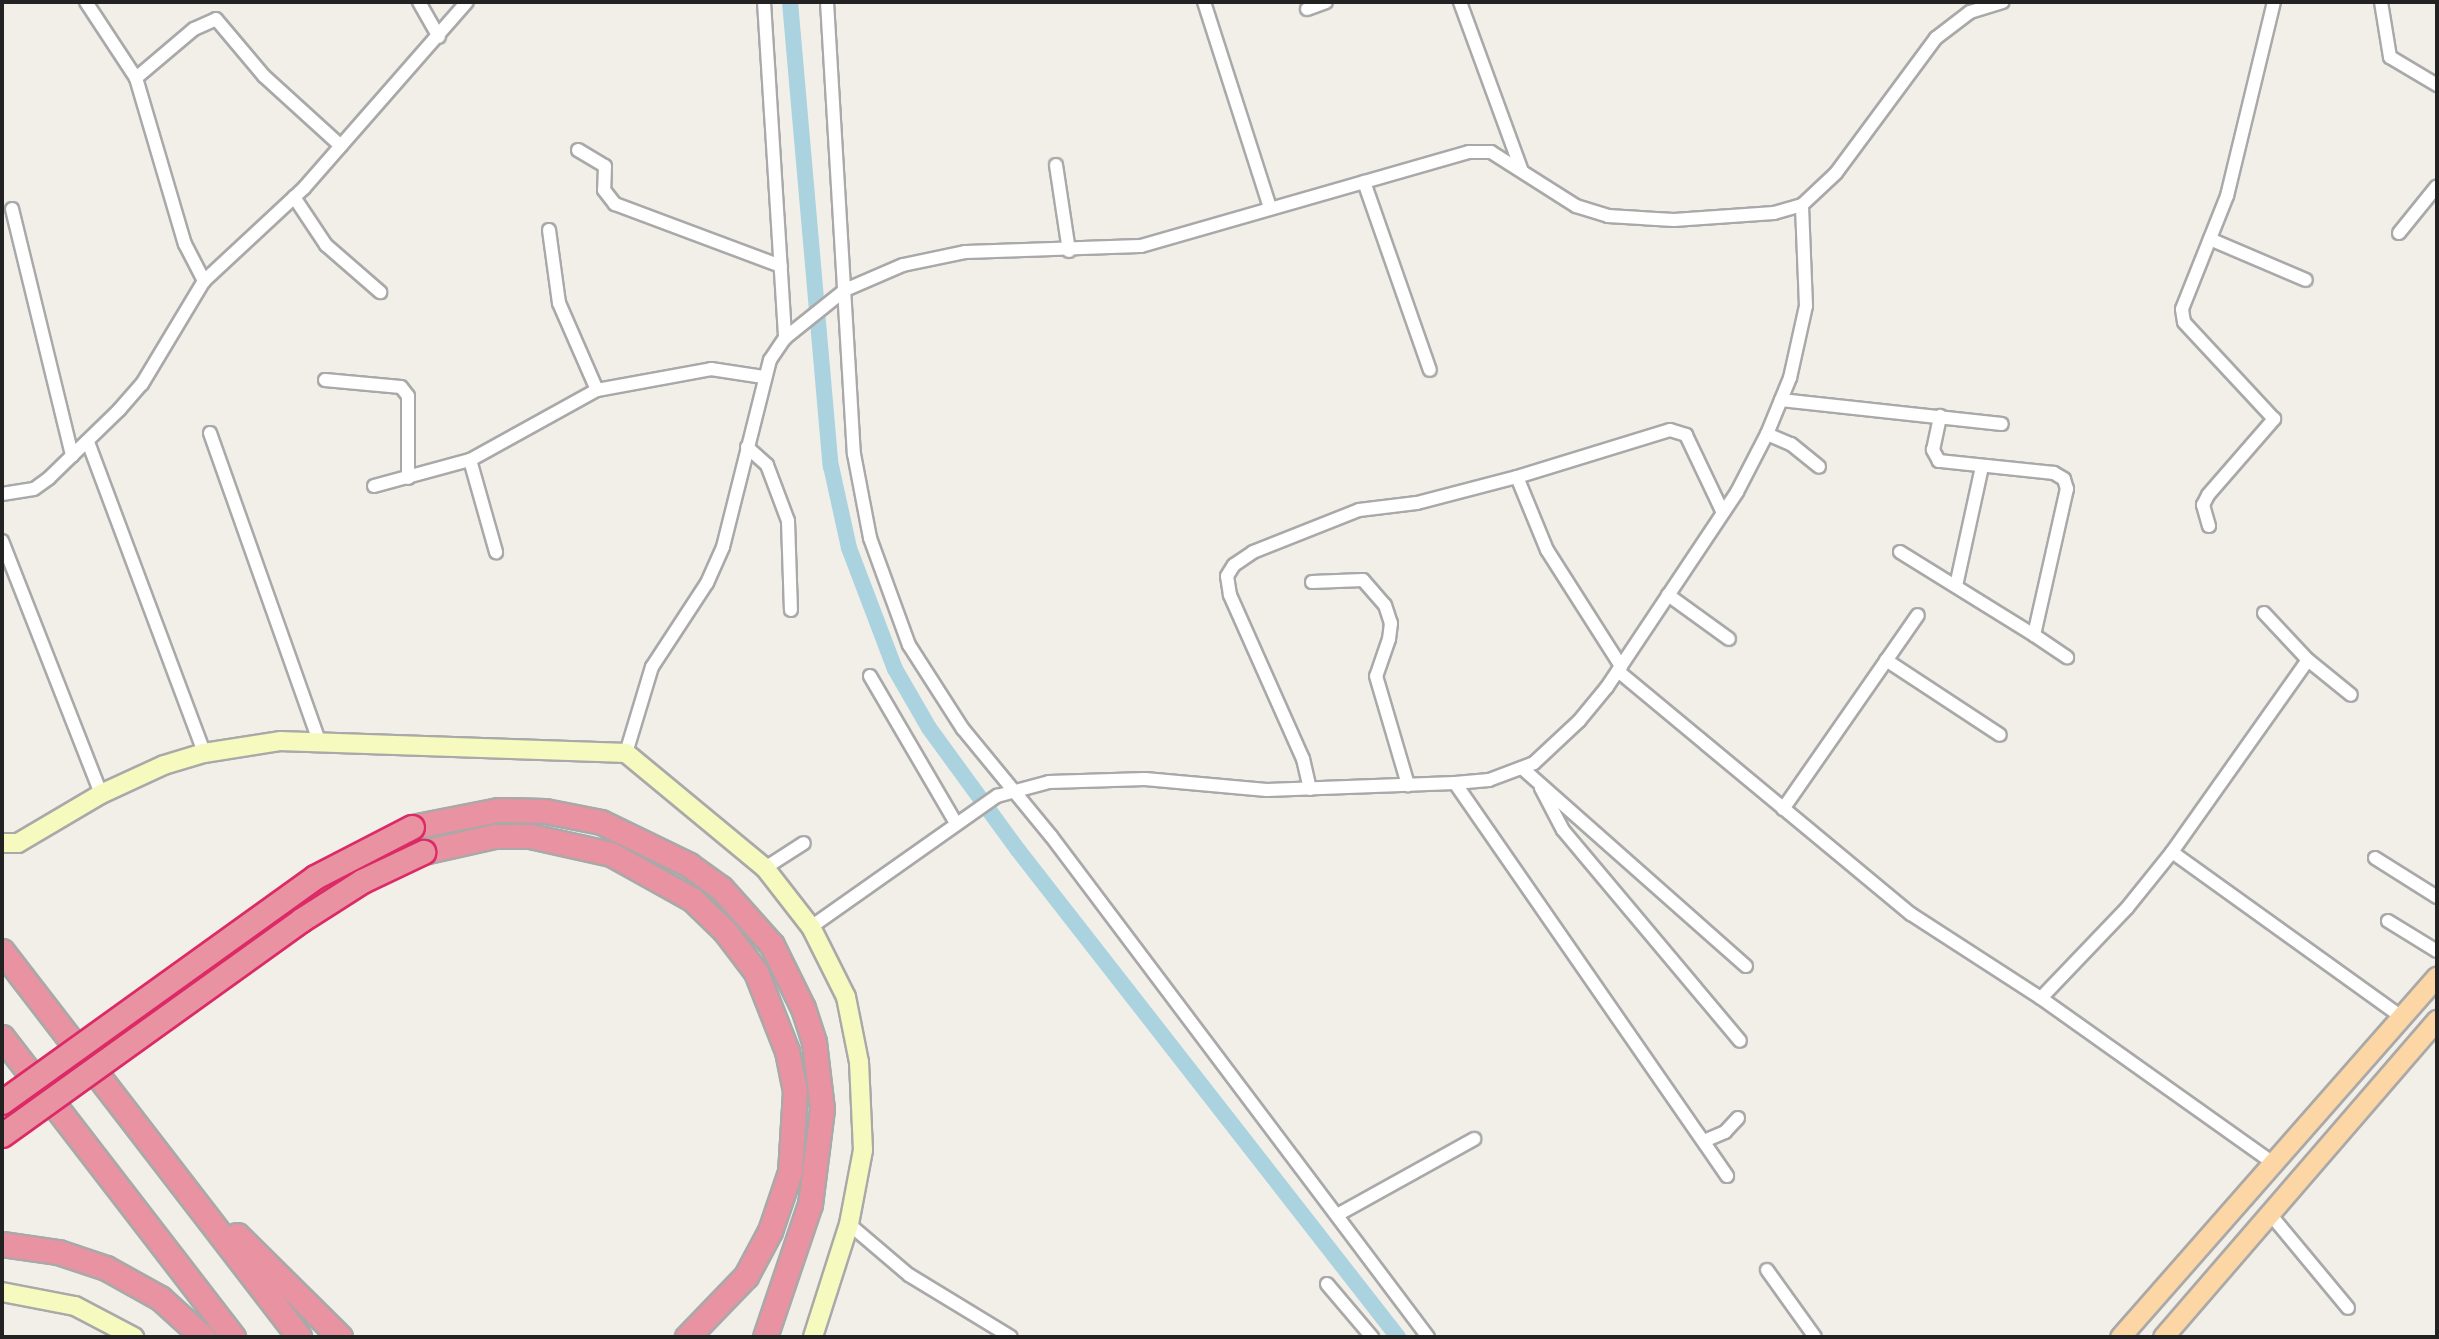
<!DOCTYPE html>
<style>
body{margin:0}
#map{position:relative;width:2439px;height:1339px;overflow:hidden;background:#f2efe9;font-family:Arial,sans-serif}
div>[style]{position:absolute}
.canal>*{height:16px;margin:-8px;padding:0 8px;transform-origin:8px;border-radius:8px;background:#aad3df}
.roads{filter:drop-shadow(2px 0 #a9a9a9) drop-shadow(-2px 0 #a9a9a9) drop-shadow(0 2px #a9a9a9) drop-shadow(0 -2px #a9a9a9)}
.street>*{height:12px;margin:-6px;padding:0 6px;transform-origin:6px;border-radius:6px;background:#fff}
.secondary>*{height:18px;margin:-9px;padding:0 9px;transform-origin:9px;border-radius:9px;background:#f7fabf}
.primary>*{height:19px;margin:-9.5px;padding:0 9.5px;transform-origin:9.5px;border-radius:9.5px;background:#fcd6a4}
.highway>*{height:23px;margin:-11.5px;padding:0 11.5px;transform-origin:11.5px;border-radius:11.5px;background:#e892a2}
.bridges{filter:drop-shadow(2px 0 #dc2a67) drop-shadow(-2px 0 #dc2a67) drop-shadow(0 2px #dc2a67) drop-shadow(0 -2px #dc2a67)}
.highway-bridge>*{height:23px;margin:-11.5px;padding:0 11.5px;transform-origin:11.5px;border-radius:11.5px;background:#e892a2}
span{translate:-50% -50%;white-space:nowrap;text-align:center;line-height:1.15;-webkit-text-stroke:5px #fff;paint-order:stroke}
.frame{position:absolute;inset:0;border:4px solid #222;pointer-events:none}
</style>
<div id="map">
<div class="canal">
<i style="left:790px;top:2px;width:466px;rotate:85deg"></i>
<i style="left:831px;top:466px;width:84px;rotate:77.6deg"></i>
<i style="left:849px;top:548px;width:129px;rotate:69.2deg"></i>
<i style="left:895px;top:669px;width:68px;rotate:60deg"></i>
<i style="left:929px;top:728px;width:151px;rotate:53.9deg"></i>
<i style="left:1018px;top:850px;width:618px;rotate:52.04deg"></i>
</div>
<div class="roads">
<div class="street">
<i style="left:86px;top:2px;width:91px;rotate:56.7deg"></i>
<i style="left:136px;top:78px;width:173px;rotate:73.6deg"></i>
<i style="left:185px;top:244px;width:42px;rotate:62.8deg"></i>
<i style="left:419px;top:2px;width:40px;rotate:60.3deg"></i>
<i style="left:764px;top:2px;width:337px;rotate:86.4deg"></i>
<i style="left:827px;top:2px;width:453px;rotate:86.6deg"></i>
<i style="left:854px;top:454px;width:86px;rotate:79.2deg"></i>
<i style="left:870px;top:538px;width:114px;rotate:70deg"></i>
<i style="left:909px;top:645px;width:100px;rotate:57.3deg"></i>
<i style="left:963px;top:729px;width:139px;rotate:50.6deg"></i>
<i style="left:1051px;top:836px;width:627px;rotate:53.04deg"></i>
<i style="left:1204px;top:2px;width:216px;rotate:72.2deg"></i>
<i style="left:1460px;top:2px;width:178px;rotate:69.9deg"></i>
<i style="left:2381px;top:2px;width:56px;rotate:80.7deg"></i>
<i style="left:2390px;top:57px;width:55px;rotate:30.8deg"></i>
<i style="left:1307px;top:9px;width:20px;rotate:-20deg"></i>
<i style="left:136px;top:78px;width:76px;rotate:-40.2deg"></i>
<i style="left:194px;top:29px;width:24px;rotate:-24deg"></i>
<i style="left:216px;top:19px;width:75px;rotate:49.9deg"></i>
<i style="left:264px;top:76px;width:104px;rotate:42.3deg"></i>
<i style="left:578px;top:150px;width:31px;rotate:31deg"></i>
<i style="left:605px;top:166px;width:24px;rotate:92deg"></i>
<i style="left:604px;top:190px;width:18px;rotate:52deg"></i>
<i style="left:615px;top:204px;width:177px;rotate:20.5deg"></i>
<i style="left:1056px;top:165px;width:87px;rotate:81.4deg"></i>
<i style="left:1364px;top:182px;width:199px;rotate:70.7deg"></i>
<i style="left:294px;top:197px;width:58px;rotate:56.3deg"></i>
<i style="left:326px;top:245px;width:72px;rotate:41deg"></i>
<i style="left:12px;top:209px;width:254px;rotate:76.3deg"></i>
<i style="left:549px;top:230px;width:74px;rotate:82.2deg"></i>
<i style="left:559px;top:303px;width:95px;rotate:66.4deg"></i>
<i style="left:2399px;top:233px;width:60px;rotate:-51deg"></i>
<i style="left:2210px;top:239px;width:104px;rotate:23.1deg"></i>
<i style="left:325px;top:380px;width:76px;rotate:5.3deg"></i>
<i style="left:401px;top:387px;width:11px;rotate:52deg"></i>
<i style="left:408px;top:396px;width:82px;rotate:90deg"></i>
<i style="left:1781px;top:400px;width:222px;rotate:6.2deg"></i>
<i style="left:210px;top:433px;width:327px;rotate:70.5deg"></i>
<i style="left:1767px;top:434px;width:26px;rotate:23deg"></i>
<i style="left:1791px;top:444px;width:36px;rotate:39deg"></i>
<i style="left:88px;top:442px;width:332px;rotate:69.5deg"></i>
<i style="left:747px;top:447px;width:27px;rotate:42deg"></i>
<i style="left:767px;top:465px;width:60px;rotate:69.4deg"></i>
<i style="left:788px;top:521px;width:89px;rotate:88.1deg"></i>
<i style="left:470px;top:460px;width:96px;rotate:74.2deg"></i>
<i style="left:1517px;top:477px;width:79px;rotate:67.7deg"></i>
<i style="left:1547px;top:550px;width:138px;rotate:57.5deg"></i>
<i style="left:374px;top:486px;width:99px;rotate:-15.2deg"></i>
<i style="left:470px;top:460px;width:145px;rotate:-28.9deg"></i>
<i style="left:597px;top:390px;width:116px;rotate:-10.4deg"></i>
<i style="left:711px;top:369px;width:53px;rotate:8.7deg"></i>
<i style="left:2px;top:494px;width:32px;rotate:-9deg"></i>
<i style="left:34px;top:489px;width:19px;rotate:-36deg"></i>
<i style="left:49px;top:478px;width:98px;rotate:-44.2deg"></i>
<i style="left:119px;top:410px;width:35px;rotate:-49deg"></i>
<i style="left:142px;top:384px;width:120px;rotate:-59deg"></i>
<i style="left:204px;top:281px;width:137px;rotate:-42.9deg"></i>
<i style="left:304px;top:188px;width:247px;rotate:-48.8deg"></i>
<i style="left:2209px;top:526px;width:22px;rotate:-106deg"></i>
<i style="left:2203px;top:505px;width:11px;rotate:-63deg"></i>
<i style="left:2208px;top:495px;width:101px;rotate:-49deg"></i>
<i style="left:2274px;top:419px;width:132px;rotate:-132.9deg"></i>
<i style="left:2184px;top:322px;width:13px;rotate:-99deg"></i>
<i style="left:2182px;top:309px;width:122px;rotate:-68.3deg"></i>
<i style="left:2227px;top:196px;width:200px;rotate:-76.4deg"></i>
<i style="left:2px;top:541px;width:272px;rotate:68.6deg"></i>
<i style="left:1900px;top:552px;width:158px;rotate:31.8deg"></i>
<i style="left:2034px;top:635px;width:150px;rotate:-77.3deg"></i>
<i style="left:2067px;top:489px;width:10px;rotate:-107deg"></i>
<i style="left:2064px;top:479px;width:12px;rotate:-149deg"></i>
<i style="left:2054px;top:473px;width:116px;rotate:-174deg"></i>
<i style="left:1939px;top:461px;width:13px;rotate:-119deg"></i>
<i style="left:1933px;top:450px;width:35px;rotate:-78deg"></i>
<i style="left:1312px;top:582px;width:51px;rotate:-2.2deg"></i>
<i style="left:1363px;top:580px;width:33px;rotate:49deg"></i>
<i style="left:1385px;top:605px;width:19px;rotate:72deg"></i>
<i style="left:1391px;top:623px;width:16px;rotate:97deg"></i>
<i style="left:1389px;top:639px;width:39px;rotate:109deg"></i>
<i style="left:1376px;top:676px;width:114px;rotate:73.6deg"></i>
<i style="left:1956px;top:586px;width:122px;rotate:-77.7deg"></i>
<i style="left:1668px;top:595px;width:75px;rotate:35.8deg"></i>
<i style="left:2264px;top:613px;width:64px;rotate:46.9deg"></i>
<i style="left:2308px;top:660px;width:55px;rotate:39.1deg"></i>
<i style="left:2034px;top:635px;width:40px;rotate:34deg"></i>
<i style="left:1886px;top:660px;width:136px;rotate:33.3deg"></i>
<i style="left:1618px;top:671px;width:381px;rotate:39.7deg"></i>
<i style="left:1911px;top:914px;width:155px;rotate:32.9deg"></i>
<i style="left:2041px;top:998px;width:285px;rotate:35.4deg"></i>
<i style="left:870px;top:676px;width:170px;rotate:59.7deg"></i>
<i style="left:626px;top:753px;width:90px;rotate:-73.2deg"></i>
<i style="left:652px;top:667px;width:100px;rotate:-56.8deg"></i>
<i style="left:707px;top:583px;width:39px;rotate:-66deg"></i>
<i style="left:723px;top:547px;width:193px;rotate:-75.9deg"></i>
<i style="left:770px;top:360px;width:27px;rotate:-56deg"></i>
<i style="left:785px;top:338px;width:77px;rotate:-38.7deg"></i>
<i style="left:845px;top:290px;width:63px;rotate:-23.3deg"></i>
<i style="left:903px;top:265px;width:63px;rotate:-11.8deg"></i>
<i style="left:965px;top:252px;width:176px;rotate:-2deg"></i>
<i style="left:1141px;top:246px;width:341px;rotate:-16deg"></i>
<i style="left:1469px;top:152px;width:22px"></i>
<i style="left:1491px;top:152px;width:101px;rotate:32.4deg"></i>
<i style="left:1576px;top:206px;width:34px;rotate:17deg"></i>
<i style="left:1608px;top:216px;width:66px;rotate:3.5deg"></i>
<i style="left:1674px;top:220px;width:100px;rotate:-4deg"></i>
<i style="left:1774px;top:213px;width:29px;rotate:-16deg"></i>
<i style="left:1802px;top:205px;width:47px;rotate:-43.3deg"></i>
<i style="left:1836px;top:173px;width:168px;rotate:-53.5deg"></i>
<i style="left:1936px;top:38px;width:43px;rotate:-37.4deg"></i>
<i style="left:1970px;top:12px;width:34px;rotate:-17deg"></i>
<i style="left:1522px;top:768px;width:299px;rotate:41.5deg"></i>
<i style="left:1455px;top:783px;width:478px;rotate:55.3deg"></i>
<i style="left:1541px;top:788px;width:47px;rotate:62.4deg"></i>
<i style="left:1563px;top:830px;width:275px;rotate:50deg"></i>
<i style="left:1310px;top:789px;width:31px;rotate:-103deg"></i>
<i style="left:1303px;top:759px;width:180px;rotate:-114deg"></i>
<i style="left:1230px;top:595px;width:19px;rotate:-99deg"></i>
<i style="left:1227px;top:576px;width:13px;rotate:-58deg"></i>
<i style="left:1234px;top:565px;width:23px;rotate:-34deg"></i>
<i style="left:1253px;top:552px;width:114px;rotate:-21.6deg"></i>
<i style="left:1359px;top:510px;width:58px;rotate:-6.9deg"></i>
<i style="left:1417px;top:503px;width:103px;rotate:-14.6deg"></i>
<i style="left:1517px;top:477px;width:160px;rotate:-17.1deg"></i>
<i style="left:1670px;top:430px;width:17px;rotate:17deg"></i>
<i style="left:1686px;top:435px;width:86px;rotate:64.6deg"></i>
<i style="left:1783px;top:809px;width:236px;rotate:-55.2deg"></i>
<i style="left:2172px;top:852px;width:283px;rotate:35.7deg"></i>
<i style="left:2375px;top:858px;width:73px;rotate:32.2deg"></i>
<i style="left:765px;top:868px;width:46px;rotate:-32.7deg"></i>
<i style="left:2388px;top:921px;width:57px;rotate:31.5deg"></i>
<i style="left:811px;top:927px;width:228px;rotate:-35.2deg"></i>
<i style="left:997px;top:796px;width:54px;rotate:-15.1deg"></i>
<i style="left:1049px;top:782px;width:96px;rotate:-1.8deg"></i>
<i style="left:1145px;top:779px;width:122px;rotate:5.2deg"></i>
<i style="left:1267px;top:790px;width:188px;rotate:-2.1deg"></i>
<i style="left:1455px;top:783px;width:34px;rotate:-5deg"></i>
<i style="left:1489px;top:780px;width:48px;rotate:-20.7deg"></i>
<i style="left:1534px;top:763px;width:62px;rotate:-43deg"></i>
<i style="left:1579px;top:721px;width:44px;rotate:-50.5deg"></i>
<i style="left:1607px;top:687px;width:234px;rotate:-56.3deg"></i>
<i style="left:1737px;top:492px;width:65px;rotate:-62.7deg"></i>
<i style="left:1767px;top:434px;width:61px;rotate:-67.7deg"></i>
<i style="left:1790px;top:378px;width:74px;rotate:-77.5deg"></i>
<i style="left:1806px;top:306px;width:101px;rotate:-92.3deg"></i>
<i style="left:2041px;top:998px;width:124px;rotate:-46.3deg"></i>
<i style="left:2127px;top:908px;width:72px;rotate:-51.2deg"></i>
<i style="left:2172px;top:852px;width:235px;rotate:-54.7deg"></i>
<i style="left:1704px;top:1141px;width:23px;rotate:-23deg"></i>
<i style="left:1725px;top:1132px;width:19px;rotate:-47deg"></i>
<i style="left:2270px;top:1214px;width:122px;rotate:50.3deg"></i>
<i style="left:1337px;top:1215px;width:157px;rotate:-29deg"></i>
<i style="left:849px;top:1224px;width:79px;rotate:40.4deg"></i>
<i style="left:909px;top:1275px;width:119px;rotate:31.3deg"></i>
<i style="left:1767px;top:1270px;width:82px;rotate:54.4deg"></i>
<i style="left:1327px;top:1284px;width:70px;rotate:49.7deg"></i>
</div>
<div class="secondary">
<i style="left:2px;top:843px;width:16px"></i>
<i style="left:18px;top:843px;width:96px;rotate:-30.6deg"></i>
<i style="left:101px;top:794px;width:69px;rotate:-24.7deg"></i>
<i style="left:164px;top:765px;width:42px;rotate:-16.7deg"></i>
<i style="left:204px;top:753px;width:78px;rotate:-8.9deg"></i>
<i style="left:281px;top:741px;width:345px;rotate:2deg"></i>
<i style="left:626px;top:753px;width:180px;rotate:39.6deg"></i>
<i style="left:765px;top:868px;width:75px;rotate:52.1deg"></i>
<i style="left:811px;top:927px;width:78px;rotate:63.4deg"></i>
<i style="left:846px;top:997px;width:66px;rotate:78.7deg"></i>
<i style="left:859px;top:1062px;width:88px;rotate:87.4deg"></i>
<i style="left:863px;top:1150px;width:75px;rotate:100.7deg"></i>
<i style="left:849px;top:1224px;width:119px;rotate:107.7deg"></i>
<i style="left:2px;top:1292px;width:74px;rotate:10.9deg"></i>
<i style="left:75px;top:1306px;width:67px;rotate:27.7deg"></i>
</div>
<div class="primary">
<i style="left:2120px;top:1337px;width:480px;rotate:-48.7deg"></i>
<i style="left:2163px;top:1337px;width:419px;rotate:-49.2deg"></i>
</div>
<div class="highway">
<i style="left:412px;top:827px;width:88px;rotate:-11.2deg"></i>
<i style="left:498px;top:810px;width:47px;rotate:1.2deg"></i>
<i style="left:545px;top:811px;width:57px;rotate:11.1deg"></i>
<i style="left:601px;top:822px;width:98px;rotate:26deg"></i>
<i style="left:689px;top:865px;width:39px;rotate:36deg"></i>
<i style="left:721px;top:888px;width:76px;rotate:48.2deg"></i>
<i style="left:772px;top:945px;width:70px;rotate:63.8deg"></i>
<i style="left:803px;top:1008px;width:36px;rotate:72deg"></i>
<i style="left:814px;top:1042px;width:67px;rotate:83.2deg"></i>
<i style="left:822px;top:1109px;width:96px;rotate:97.2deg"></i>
<i style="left:810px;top:1204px;width:140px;rotate:108.7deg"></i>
<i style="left:423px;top:852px;width:73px;rotate:-12.7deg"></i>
<i style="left:494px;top:836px;width:36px"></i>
<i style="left:530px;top:836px;width:83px;rotate:12.5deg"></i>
<i style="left:611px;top:854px;width:93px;rotate:29.1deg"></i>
<i style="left:692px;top:899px;width:46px;rotate:44.1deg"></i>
<i style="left:725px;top:931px;width:51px;rotate:52.9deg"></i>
<i style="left:756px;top:972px;width:85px;rotate:68.6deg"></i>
<i style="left:787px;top:1051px;width:41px;rotate:78.7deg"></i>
<i style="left:795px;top:1091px;width:81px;rotate:93.5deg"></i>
<i style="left:790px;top:1172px;width:62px;rotate:108.7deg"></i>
<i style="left:770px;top:1231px;width:51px;rotate:118.1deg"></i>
<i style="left:746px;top:1276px;width:85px;rotate:134deg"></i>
<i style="left:2px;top:951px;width:487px;rotate:52.4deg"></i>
<i style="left:2px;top:1037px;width:379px;rotate:52.4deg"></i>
<i style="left:237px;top:1235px;width:145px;rotate:44.7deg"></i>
<i style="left:2px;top:1244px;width:57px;rotate:8.1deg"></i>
<i style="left:58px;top:1252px;width:51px;rotate:18.4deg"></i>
<i style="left:106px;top:1268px;width:62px;rotate:29.1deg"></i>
<i style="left:160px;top:1298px;width:58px;rotate:42.2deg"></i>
</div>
</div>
<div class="bridges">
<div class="highway-bridge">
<i style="left:2px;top:1102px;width:385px;rotate:-35.7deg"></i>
<i style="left:315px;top:877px;width:109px;rotate:-27.3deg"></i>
<i style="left:2px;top:1135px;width:368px;rotate:-35.7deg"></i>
<i style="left:301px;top:920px;width:72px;rotate:-32.6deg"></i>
<i style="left:362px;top:881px;width:68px;rotate:-25.4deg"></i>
</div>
</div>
<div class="frame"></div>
</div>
